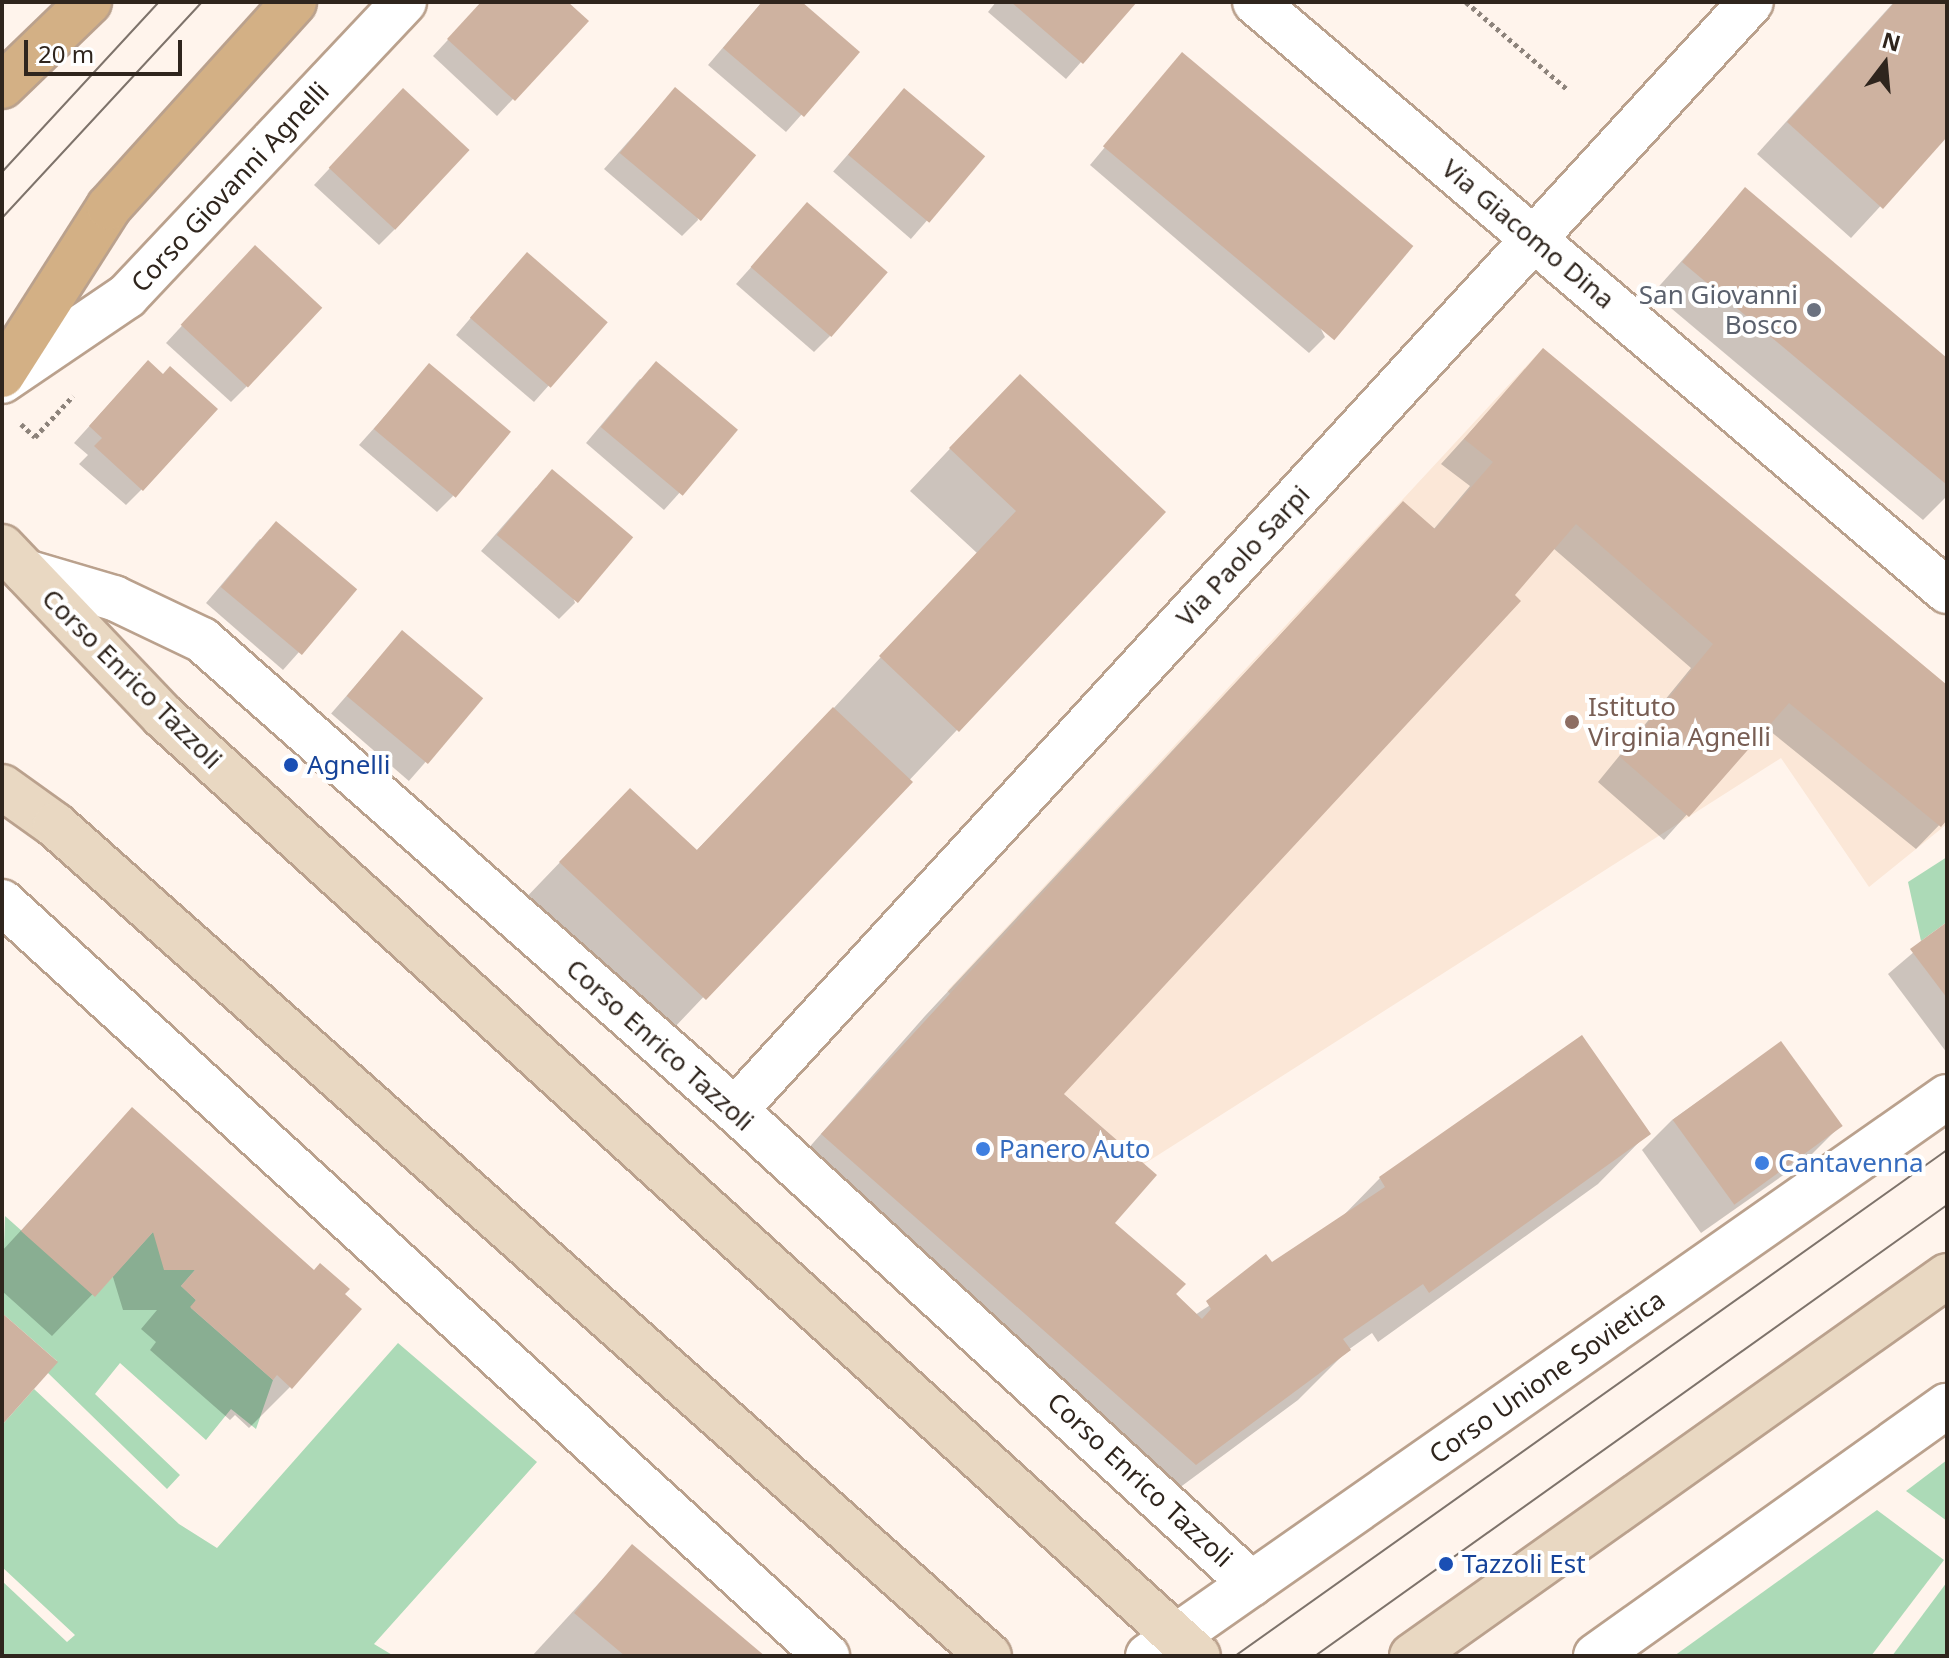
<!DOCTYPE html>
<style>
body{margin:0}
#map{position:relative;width:1949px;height:1658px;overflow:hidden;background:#fff4ec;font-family:"Noto Sans",sans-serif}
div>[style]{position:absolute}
.built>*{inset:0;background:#fbe7d7}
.green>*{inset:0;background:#acdab7}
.shadow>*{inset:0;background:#0003;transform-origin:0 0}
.building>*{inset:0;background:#ceb2a0;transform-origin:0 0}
.path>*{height:5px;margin-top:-2.5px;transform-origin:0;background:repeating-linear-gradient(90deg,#8d837b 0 4px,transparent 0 8px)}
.roads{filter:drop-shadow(2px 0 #baa18d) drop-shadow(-2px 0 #baa18d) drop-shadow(0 2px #baa18d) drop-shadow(0 -2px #baa18d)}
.street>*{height:44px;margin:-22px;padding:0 22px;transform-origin:22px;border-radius:22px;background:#fff}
.secondary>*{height:44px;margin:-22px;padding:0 22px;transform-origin:22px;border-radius:22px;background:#e9d8c2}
.primary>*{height:44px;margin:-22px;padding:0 22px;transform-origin:22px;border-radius:22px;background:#d3b085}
.tram>*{height:2px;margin:-1px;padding:0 1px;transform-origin:1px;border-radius:1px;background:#7e736b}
.dots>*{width:22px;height:22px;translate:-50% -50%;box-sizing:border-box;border:4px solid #fff;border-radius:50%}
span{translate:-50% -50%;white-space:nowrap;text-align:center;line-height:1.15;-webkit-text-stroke:8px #fff;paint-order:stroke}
.street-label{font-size:26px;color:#2f251d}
.worship-label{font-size:26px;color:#5b616d}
.right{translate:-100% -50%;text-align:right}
.education-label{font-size:26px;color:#785e54}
.left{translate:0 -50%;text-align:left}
.transit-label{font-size:26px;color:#164399}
.shop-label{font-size:26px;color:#366cbe}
.frame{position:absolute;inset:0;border:4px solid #2f251d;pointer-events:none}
.north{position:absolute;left:1845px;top:24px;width:80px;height:80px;-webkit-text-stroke:6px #fff;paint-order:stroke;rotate:16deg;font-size:22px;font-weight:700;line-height:32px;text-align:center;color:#2f251d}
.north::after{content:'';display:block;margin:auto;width:28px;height:36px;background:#2f251d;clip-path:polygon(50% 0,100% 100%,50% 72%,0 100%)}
.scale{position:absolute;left:24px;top:40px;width:158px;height:36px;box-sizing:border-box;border:4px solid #2f251d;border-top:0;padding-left:10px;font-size:24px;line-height:28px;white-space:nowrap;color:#2f251d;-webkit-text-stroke:6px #fff;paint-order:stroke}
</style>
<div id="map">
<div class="built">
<i style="clip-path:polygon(1543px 348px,1947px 685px,1947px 824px,1869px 887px,1781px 758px,1144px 1164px,947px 991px)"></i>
</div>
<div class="green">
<i style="clip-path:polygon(1947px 857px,1947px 922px,1921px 941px,1908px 882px)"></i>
<i style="clip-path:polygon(5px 1216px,95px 1296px,153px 1232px,195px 1270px,181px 1286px,196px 1300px,191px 1308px,273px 1380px,256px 1429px,231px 1409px,206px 1440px,120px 1363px,95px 1394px,180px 1475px,167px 1489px,47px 1372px,57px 1361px,2px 1313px)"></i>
<i style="clip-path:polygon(398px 1343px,537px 1462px,374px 1644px,394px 1656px,2px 1656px,2px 1581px,67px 1642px,75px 1635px,2px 1567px,2px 1425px,34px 1389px,179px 1524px,217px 1548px)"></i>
<i style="clip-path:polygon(1947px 1460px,1947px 1521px,1906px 1491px)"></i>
<i style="clip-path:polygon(1877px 1510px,1944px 1560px,1871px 1656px,1674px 1656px)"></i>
<i style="clip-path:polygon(1947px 1582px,1947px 1656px,1892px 1656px)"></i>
</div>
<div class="shadow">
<i style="clip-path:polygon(483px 2px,565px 2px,586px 21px,497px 116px,433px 56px)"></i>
<i style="clip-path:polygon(762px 2px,799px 2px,857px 52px,786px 132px,708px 65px)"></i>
<i style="clip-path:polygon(996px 2px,1134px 2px,1066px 79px,988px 12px)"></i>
<i style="clip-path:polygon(1894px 2px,1947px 2px,1947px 134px,1851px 238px,1757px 154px)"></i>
<i style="clip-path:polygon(1182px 55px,1325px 337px,1309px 353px,1090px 165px)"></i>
<i style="clip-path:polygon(675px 89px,698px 220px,682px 236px,604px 169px)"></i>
<i style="left:904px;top:90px;width:103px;height:108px;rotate:41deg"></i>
<i style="clip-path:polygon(387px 107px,395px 229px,379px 245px,314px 185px)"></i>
<i style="clip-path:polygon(1745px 190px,1947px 360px,1947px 496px,1923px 520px,1653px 293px)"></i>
<i style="clip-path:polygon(807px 205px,830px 336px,814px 352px,736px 284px)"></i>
<i style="clip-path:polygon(239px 264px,247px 386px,231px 402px,166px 343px)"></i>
<i style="clip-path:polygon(511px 271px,605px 322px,534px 402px,456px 335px)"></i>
<i style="clip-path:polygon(1544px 350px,1947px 688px,1947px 817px,1916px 849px,1765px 727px,1664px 840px,1598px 782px,1691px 668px,1553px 548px,1062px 1094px,1112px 1224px,1195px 1315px,1338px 1221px,1380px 1178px,1648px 1133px,1598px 1184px,1378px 1342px,1372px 1333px,1348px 1350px,1298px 1400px,1144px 1514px,982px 1369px,1014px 1333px,806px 1151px,925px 1016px,1403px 503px,1433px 530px,1470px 486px,1441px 464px)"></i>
<i style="clip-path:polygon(132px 379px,142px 489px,126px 505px,79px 464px,88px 455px,74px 443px)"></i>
<i style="clip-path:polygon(418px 379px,453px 496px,437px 512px,359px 445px)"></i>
<i style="clip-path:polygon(640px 379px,735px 431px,664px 510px,586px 443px)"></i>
<i style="clip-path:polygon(979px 418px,1164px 512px,654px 1049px,519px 905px,589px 832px,695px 852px,832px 710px,977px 553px,910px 491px)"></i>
<i style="clip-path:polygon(536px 488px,575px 603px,559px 619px,481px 551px)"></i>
<i style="clip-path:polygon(260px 539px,354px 590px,283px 670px,206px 603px)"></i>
<i style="left:402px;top:632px;width:103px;height:108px;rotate:41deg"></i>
<i style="clip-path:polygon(1947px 924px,1947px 1053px,1888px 974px)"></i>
<i style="clip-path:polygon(1781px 1043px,1840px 1126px,1809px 1157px,1701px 1233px,1642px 1150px,1672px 1120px)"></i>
<i style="clip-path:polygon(132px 1110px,314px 1272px,290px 1387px,249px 1428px,235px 1415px,230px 1420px,150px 1350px,156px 1342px,141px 1329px,157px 1310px,123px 1310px,112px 1274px,52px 1336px,2px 1291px,2px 1251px)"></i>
<i style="clip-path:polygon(632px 1547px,762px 1656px,532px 1656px)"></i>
</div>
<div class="building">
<i style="clip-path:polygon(481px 2px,568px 2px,589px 21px,515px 101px,447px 39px)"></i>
<i style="clip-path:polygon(762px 2px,802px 2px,860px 52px,804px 117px,723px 48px)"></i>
<i style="clip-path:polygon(1011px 2px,1137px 2px,1083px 64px)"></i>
<i style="clip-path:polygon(1895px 2px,1947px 2px,1947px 137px,1883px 209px,1787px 122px)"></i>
<i style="left:1182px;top:52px;width:302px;height:123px;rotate:40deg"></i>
<i style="left:675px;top:87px;width:106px;height:86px;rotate:40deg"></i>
<i style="left:403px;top:88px;width:91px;height:109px;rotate:43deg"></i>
<i style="left:904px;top:88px;width:106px;height:87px;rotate:40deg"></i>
<i style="clip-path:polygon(1745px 187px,1947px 358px,1947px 485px,1682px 262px)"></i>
<i style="left:807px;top:202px;width:107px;height:86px;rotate:41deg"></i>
<i style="left:255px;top:245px;width:92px;height:109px;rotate:43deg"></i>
<i style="left:527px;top:252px;width:107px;height:87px;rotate:41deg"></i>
<i style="clip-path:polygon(1543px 348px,1947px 685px,1947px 820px,1941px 827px,1789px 703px,1689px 817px,1620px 757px,1713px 644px,1576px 524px,1515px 595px,1521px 601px,1064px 1094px,1157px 1175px,1115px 1223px,1186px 1284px,1176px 1294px,1202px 1319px,1211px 1309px,1206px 1301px,1266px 1254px,1272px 1262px,1385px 1187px,1379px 1177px,1582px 1035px,1651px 1134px,1429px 1293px,1423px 1284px,1343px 1339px,1351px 1350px,1196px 1465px,821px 1134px,1403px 501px,1435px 529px,1493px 462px,1464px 439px)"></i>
<i style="clip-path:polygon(148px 360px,163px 374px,170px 366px,218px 409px,143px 491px,94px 446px,102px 438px,89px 426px)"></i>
<i style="left:656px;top:361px;width:107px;height:86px;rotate:40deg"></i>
<i style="left:429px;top:363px;width:107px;height:86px;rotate:40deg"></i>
<i style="clip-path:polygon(1020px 374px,1166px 512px,959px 732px,879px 656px,1016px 511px,949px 448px)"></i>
<i style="left:552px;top:469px;width:106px;height:86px;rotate:40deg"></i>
<i style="left:276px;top:521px;width:106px;height:86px;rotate:40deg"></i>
<i style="left:402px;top:630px;width:106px;height:86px;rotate:40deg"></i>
<i style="clip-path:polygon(833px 707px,913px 782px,706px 1000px,559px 862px,630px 788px,697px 850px)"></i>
<i style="clip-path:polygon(1947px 922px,1947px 998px,1910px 949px)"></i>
<i style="left:1781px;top:1041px;width:105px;height:134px;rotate:54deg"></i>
<i style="clip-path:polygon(132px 1107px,314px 1270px,320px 1263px,350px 1289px,345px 1294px,362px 1309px,292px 1389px,277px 1375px,273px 1380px,190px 1307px,196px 1300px,181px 1286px,195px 1270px,164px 1270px,153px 1232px,95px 1297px,21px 1231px)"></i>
<i style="clip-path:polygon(2px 1313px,58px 1362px,2px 1425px)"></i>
<i style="clip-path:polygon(632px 1544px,765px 1656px,625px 1656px,574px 1613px)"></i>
</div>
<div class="path">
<i style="left:1466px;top:2px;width:135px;rotate:40.8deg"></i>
<i style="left:21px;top:424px;width:19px;rotate:43deg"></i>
<i style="left:35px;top:437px;width:56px;rotate:-47.2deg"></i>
</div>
<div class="roads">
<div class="street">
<i style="left:1255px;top:2px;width:909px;rotate:40.4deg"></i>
<i style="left:2px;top:381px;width:151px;rotate:-34.2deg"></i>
<i style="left:127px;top:296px;width:404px;rotate:-46.7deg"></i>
<i style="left:26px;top:572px;width:92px;rotate:16.5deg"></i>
<i style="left:114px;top:598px;width:98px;rotate:25.5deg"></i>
<i style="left:202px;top:640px;width:711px;rotate:41.41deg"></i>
<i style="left:735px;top:1110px;width:701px;rotate:42.52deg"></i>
<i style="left:2px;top:902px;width:1118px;rotate:42.43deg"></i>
<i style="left:735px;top:1110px;width:1503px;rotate:-47.48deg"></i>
<i style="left:1148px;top:1656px;width:975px;rotate:-34.98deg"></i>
<i style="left:1596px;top:1656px;width:431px;rotate:-35.5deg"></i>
</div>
<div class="secondary">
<i style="left:2px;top:547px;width:233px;rotate:46.4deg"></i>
<i style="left:163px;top:716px;width:1398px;rotate:42.25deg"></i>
<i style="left:2px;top:787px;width:65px;rotate:35.6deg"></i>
<i style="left:55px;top:825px;width:1250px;rotate:41.66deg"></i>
<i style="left:1412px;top:1656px;width:656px;rotate:-35.39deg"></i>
</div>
<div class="primary">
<i style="left:2px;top:86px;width:121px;rotate:-44deg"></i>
<i style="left:2px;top:375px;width:199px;rotate:-57.5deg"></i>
<i style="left:109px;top:207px;width:276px;rotate:-47.9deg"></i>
</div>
</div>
<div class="tram">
<i style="left:2px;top:172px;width:231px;rotate:-47.3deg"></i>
<i style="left:2px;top:218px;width:294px;rotate:-47.2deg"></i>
<i style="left:1235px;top:1656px;width:873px;rotate:-35.4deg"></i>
<i style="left:1315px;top:1656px;width:776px;rotate:-35.51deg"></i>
</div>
<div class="dots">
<i style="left:1814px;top:310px;background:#6b7280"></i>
<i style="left:1572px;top:722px;background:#8d6e63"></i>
<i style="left:291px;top:765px;background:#1a4fb4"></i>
<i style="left:983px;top:1149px;background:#3f7fe0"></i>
<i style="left:1762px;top:1163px;background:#3f7fe0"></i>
<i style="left:1446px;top:1564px;background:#1a4fb4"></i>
</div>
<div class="street-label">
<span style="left:230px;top:187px;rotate:-47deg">Corso Giovanni Agnelli</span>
<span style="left:1528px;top:234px;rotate:40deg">Via Giacomo Dina</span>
<span style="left:1243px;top:556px;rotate:-47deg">Via Paolo Sarpi</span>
<span style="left:132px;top:679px;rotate:45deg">Corso Enrico Tazzoli</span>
<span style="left:660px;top:1045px;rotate:42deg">Corso Enrico Tazzoli</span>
<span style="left:1547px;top:1377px;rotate:-35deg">Corso Unione Sovietica</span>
<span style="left:1140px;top:1480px;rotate:43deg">Corso Enrico Tazzoli</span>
</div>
<div class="worship-label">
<span class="right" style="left:1798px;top:310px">San Giovanni<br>Bosco</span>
</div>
<div class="education-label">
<span class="left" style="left:1588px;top:722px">Istituto<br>Virginia Agnelli</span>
</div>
<div class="transit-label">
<span class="left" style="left:307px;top:765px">Agnelli</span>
<span class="left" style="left:1462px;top:1564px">Tazzoli Est</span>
</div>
<div class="shop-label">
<span class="left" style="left:999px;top:1149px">Panero Auto</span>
<span class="left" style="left:1778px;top:1163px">Cantavenna</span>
</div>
<div class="frame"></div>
<div class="north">N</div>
<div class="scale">20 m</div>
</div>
